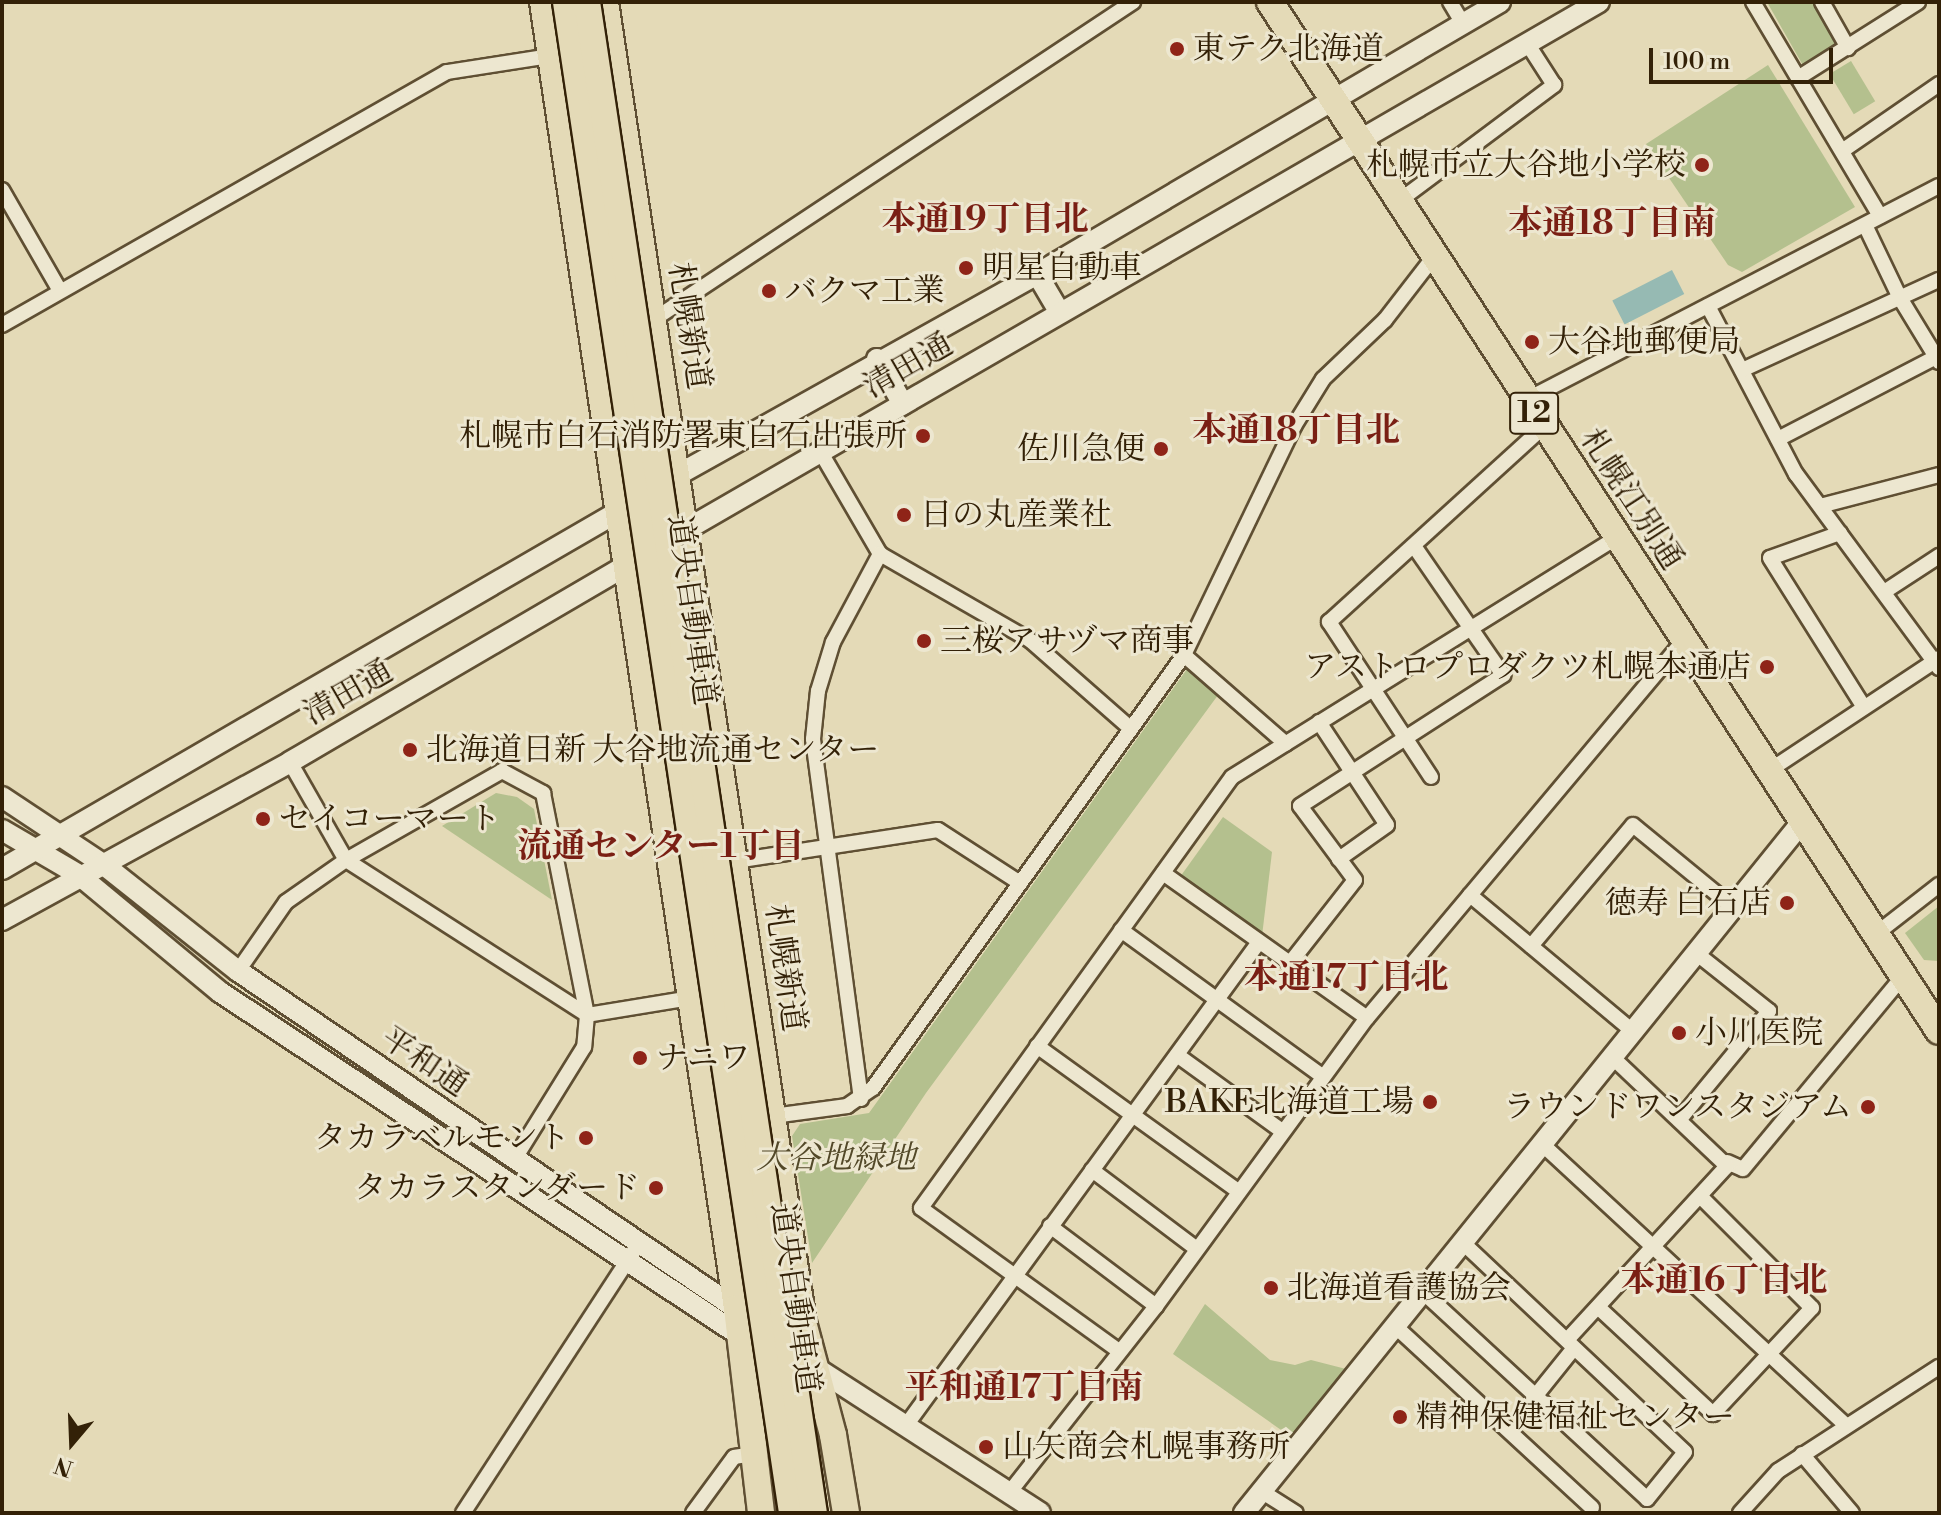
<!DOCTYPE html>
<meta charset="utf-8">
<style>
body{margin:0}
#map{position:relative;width:1941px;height:1515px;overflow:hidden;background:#e4dab7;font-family:"Libre Bodoni","Noto Serif JP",serif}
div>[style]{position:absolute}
.green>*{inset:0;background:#b4c08e;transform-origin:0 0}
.water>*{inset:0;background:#96bab3;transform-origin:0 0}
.roads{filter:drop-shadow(2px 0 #5f4f33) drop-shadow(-2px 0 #5f4f33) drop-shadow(0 2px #5f4f33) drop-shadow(0 -2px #5f4f33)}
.street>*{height:14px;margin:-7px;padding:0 7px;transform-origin:7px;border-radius:7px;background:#ede7d0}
.secondary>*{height:20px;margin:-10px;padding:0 10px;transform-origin:10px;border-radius:10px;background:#ede7d0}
.highway>*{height:26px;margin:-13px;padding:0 13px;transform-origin:13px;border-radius:13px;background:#e4dab7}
.bridges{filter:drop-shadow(2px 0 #332107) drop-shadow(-2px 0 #332107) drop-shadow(0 2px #332107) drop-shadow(0 -2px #332107)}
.highway-bridge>*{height:26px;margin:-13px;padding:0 13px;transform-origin:13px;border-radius:13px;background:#e4dab7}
.dots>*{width:22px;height:22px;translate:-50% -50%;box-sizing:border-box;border:4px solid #ede7d0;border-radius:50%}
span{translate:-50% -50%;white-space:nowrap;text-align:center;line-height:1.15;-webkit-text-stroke:6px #ede7d0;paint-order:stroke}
.shield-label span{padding:2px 6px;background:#ede7d0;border:2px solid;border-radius:6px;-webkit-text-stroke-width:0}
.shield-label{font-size:30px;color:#332107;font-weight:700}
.poi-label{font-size:32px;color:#332107}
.left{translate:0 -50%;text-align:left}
.right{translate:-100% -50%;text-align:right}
.street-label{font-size:32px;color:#332107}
.park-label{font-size:32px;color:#534929;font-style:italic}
.neighbourhood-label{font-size:34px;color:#7a1f14;font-weight:700}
.frame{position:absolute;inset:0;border:4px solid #332107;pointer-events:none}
.north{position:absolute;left:32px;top:1403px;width:80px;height:80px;-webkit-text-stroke:6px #ede7d0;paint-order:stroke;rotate:199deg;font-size:22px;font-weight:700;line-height:32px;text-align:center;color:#332107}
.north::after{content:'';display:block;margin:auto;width:28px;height:36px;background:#332107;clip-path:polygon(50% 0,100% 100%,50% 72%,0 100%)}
.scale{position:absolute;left:1649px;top:48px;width:184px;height:36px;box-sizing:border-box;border:4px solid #332107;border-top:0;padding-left:10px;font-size:24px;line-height:28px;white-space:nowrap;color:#332107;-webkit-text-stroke:6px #ede7d0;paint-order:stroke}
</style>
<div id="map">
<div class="green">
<i style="clip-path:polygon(1767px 2px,1816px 2px,1842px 48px,1805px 69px)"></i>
<i style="left:1851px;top:61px;width:47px;height:25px;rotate:59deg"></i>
<i style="clip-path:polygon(1768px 65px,1855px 207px,1742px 272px,1728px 265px,1646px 144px)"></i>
<i style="clip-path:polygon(1190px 665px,1221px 691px,926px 1093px,812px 1263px,792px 1136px,800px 1124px,869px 1113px)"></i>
<i style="clip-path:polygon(496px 793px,517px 797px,534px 809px,552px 900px,442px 826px)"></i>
<i style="clip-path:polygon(1223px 817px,1272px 852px,1262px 936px,1180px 877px)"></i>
<i style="clip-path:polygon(1939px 906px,1939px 961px,1924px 960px,1905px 933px)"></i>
<i style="clip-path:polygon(1205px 1304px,1270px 1360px,1295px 1365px,1311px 1360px,1350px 1370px,1294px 1439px,1173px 1354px)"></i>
</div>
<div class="water">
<i style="left:1672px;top:270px;width:27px;height:67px;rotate:63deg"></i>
</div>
<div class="roads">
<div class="street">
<i style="left:1450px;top:2px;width:26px;rotate:59deg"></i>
<i style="left:1753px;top:2px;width:249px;rotate:59.3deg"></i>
<i style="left:1822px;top:2px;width:53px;rotate:60.5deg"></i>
<i style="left:1798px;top:78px;width:142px;rotate:-32.3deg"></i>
<i style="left:1842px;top:151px;width:118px;rotate:-34.6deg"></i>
<i style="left:2px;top:190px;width:116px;rotate:60.1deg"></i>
<i style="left:1399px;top:201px;width:194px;rotate:-36.8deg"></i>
<i style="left:1554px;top:85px;width:50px;rotate:-122.7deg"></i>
<i style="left:1865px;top:225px;width:81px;rotate:64.4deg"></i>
<i style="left:1900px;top:298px;width:75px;rotate:58.6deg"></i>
<i style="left:1708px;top:306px;width:190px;rotate:62.4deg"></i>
<i style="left:1796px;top:474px;width:241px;rotate:53.6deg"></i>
<i style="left:653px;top:320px;width:576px;rotate:-33.52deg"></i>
<i style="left:2px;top:325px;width:512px;rotate:-29.62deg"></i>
<i style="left:447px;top:72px;width:111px;rotate:-8.8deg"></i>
<i style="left:1742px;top:370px;width:217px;rotate:-24.6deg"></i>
<i style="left:1526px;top:400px;width:465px;rotate:-27.4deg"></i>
<i style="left:1778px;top:439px;width:178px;rotate:-27.4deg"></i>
<i style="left:820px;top:451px;width:119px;rotate:59.8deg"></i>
<i style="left:880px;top:554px;width:174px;rotate:29.9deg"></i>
<i style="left:1031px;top:641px;width:133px;rotate:41.3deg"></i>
<i style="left:1820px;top:506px;width:123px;rotate:-14.6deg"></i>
<i style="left:1840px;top:533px;width:74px;rotate:160.3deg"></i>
<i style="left:1770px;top:558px;width:176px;rotate:57.8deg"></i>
<i style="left:1884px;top:592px;width:66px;rotate:-33.2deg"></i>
<i style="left:1184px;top:655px;width:135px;rotate:41.1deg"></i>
<i style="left:1319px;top:722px;width:123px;rotate:56.6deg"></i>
<i style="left:1387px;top:825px;width:59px;rotate:144.7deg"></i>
<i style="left:290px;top:762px;width:113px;rotate:60.3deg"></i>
<i style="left:346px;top:860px;width:287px;rotate:32.7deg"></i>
<i style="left:587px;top:1015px;width:105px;rotate:-9.3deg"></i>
<i style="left:1767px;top:772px;width:206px;rotate:-33.5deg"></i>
<i style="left:1431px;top:777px;width:186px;rotate:-123.3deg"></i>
<i style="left:1329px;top:622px;width:290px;rotate:-42.3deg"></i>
<i style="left:735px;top:861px;width:205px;rotate:-8.7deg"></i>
<i style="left:938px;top:830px;width:98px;rotate:32.9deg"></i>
<i style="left:1163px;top:873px;width:250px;rotate:35.4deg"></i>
<i style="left:1470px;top:895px;width:214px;rotate:39.9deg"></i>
<i style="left:1121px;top:930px;width:250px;rotate:36deg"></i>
<i style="left:1876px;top:934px;width:80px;rotate:-37.9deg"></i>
<i style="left:1531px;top:946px;width:158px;rotate:-49.9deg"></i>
<i style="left:1633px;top:825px;width:131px;rotate:39.4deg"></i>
<i style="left:1290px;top:963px;width:105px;rotate:-51.9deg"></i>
<i style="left:1355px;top:880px;width:92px;rotate:-126.6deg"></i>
<i style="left:1300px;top:806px;width:242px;rotate:-32.8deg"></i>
<i style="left:1503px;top:675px;width:157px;rotate:-124.6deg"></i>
<i style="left:238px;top:971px;width:84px;rotate:-55.2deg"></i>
<i style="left:286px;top:902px;width:73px;rotate:-35deg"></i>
<i style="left:346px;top:860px;width:180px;rotate:-29.7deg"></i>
<i style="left:502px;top:771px;width:47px;rotate:28.2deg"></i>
<i style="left:543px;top:793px;width:226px;rotate:78.8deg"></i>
<i style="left:587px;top:1015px;width:32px;rotate:95deg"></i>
<i style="left:584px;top:1047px;width:133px;rotate:121.8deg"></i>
<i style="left:1037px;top:1046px;width:248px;rotate:35.8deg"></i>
<i style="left:1177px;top:1055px;width:130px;rotate:35.9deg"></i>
<i style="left:861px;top:1099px;width:363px;rotate:-97.6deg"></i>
<i style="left:813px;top:739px;width:48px;rotate:-84.1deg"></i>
<i style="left:818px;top:691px;width:51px;rotate:-73deg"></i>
<i style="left:833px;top:642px;width:100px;rotate:-61.9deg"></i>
<i style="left:773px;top:1116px;width:75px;rotate:-7.7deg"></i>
<i style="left:847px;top:1106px;width:32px;rotate:-35deg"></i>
<i style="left:873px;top:1088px;width:533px;rotate:-54.31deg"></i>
<i style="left:1184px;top:655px;width:254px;rotate:-64.3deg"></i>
<i style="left:1294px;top:426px;width:55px;rotate:-58.3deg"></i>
<i style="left:1323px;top:379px;width:86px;rotate:-43.6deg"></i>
<i style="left:1385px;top:320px;width:78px;rotate:-52.3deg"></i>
<i style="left:1680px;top:1119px;width:140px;rotate:-50.5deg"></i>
<i style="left:1769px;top:1011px;width:92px;rotate:-141.6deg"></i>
<i style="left:1542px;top:1144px;width:415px;rotate:42.8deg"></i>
<i style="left:1727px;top:1162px;width:17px;rotate:24deg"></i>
<i style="left:1743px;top:1169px;width:251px;rotate:-50.3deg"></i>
<i style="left:1092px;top:1170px;width:131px;rotate:37deg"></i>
<i style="left:1050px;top:1226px;width:133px;rotate:37deg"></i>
<i style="left:1423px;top:1292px;width:305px;rotate:42.7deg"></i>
<i style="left:1647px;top:1499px;width:60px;rotate:-51deg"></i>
<i style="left:1685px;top:1452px;width:305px;rotate:-136.7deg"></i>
<i style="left:1599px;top:1308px;width:156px;rotate:42.9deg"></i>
<i style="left:1713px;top:1414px;width:145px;rotate:-47deg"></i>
<i style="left:1812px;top:1308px;width:158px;rotate:-135deg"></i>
<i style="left:1395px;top:1326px;width:268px;rotate:42.7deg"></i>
<i style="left:1567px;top:1340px;width:236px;rotate:-47.4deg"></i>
<i style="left:1727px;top:1166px;width:157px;rotate:-136.5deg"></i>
<i style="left:1119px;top:1351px;width:244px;rotate:-144.2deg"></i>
<i style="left:921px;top:1208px;width:531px;rotate:-54.19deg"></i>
<i style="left:1232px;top:777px;width:452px;rotate:-31.9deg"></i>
<i style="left:1533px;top:1399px;width:65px;rotate:-51.2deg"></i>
<i style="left:907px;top:1424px;width:597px;rotate:-53.86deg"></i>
<i style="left:1802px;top:1454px;width:77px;rotate:49.7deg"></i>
<i style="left:1261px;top:1491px;width:41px;rotate:32.2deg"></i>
<i style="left:1009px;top:1493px;width:238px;rotate:-51.8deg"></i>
<i style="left:1156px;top:1306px;width:357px;rotate:-53.8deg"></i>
<i style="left:1367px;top:1018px;width:493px;rotate:-50deg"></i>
<i style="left:463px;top:1513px;width:320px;rotate:-56.9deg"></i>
<i style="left:693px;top:1513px;width:69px;rotate:-53.8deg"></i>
<i style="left:734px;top:1457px;width:20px;rotate:-9deg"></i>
<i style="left:1740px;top:1513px;width:57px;rotate:-47.9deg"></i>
<i style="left:1778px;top:1471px;width:192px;rotate:-32.9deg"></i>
</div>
<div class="secondary">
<i style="left:1037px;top:274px;width:45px;rotate:59.5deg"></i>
<i style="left:877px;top:359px;width:52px;rotate:60deg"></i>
<i style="left:665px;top:482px;width:426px;rotate:-29.2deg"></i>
<i style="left:1037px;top:274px;width:537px;rotate:-30.43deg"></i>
<i style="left:675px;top:536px;width:1067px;rotate:-30.02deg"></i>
<i style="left:2px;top:797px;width:121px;rotate:33.6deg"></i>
<i style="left:103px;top:864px;width:172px;rotate:38.4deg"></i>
<i style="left:238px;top:971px;width:610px;rotate:34.11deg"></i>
<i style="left:2px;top:830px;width:89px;rotate:30.3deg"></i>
<i style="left:79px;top:875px;width:183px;rotate:39.7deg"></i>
<i style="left:220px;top:992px;width:635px;rotate:33.44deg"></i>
<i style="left:2px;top:869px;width:724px;rotate:-30.11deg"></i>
<i style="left:2px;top:920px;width:328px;rotate:-28.7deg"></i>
<i style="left:290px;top:762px;width:402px;rotate:-30.3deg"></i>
<i style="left:810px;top:1364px;width:274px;rotate:32.9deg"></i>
<i style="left:1244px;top:1513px;width:888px;rotate:-51.08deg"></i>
</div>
<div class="highway">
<i style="left:543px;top:2px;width:1320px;rotate:81.55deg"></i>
<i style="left:737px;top:1308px;width:206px;rotate:83.3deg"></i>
<i style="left:605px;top:2px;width:1335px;rotate:81.47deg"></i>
<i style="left:803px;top:1322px;width:117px;rotate:75.1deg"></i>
<i style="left:833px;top:1435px;width:79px;rotate:80.5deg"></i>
<i style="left:1270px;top:2px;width:1227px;rotate:56.97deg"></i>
</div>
</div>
<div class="bridges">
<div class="highway-bridge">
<i style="left:566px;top:2px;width:1528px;rotate:81.49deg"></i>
<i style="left:587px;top:2px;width:1528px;rotate:81.46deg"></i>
</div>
</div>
<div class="dots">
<i style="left:1177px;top:49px;background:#8f2418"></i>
<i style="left:1702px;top:165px;background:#8f2418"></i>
<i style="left:966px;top:268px;background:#8f2418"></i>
<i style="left:769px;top:291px;background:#8f2418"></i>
<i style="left:1532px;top:342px;background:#8f2418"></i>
<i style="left:923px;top:436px;background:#8f2418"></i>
<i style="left:1161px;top:449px;background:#8f2418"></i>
<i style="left:904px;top:515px;background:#8f2418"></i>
<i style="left:924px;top:641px;background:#8f2418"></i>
<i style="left:1767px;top:667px;background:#8f2418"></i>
<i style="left:410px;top:750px;background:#8f2418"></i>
<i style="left:263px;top:819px;background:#8f2418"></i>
<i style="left:1787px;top:903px;background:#8f2418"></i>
<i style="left:1679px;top:1033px;background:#8f2418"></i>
<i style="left:640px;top:1058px;background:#8f2418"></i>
<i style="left:1430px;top:1102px;background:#8f2418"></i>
<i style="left:1868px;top:1107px;background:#8f2418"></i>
<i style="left:586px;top:1138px;background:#8f2418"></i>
<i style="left:656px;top:1188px;background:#8f2418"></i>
<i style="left:1271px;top:1288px;background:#8f2418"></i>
<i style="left:1400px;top:1417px;background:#8f2418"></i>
<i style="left:986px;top:1447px;background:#8f2418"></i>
</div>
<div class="shield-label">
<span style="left:1534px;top:413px">12</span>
</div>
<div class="poi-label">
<span class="left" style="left:1193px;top:49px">東テク北海道</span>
<span class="right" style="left:1686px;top:165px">札幌市立大谷地小学校</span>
<span class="left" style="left:982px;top:268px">明星自動車</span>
<span class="left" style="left:785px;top:291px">バクマ工業</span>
<span class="left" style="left:1548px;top:342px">大谷地郵便局</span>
<span class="right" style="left:907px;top:436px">札幌市白石消防署東白石出張所</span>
<span class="right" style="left:1145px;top:449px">佐川急便</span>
<span class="left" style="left:920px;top:515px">日の丸産業社</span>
<span class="left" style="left:940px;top:641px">三桜アサヅマ商事</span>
<span class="right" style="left:1751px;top:667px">アストロプロダクツ札幌本通店</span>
<span class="left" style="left:426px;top:750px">北海道日新 大谷地流通センター</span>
<span class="left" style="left:279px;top:819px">セイコーマート</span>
<span class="right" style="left:1771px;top:903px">徳寿 白石店</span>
<span class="left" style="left:1695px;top:1033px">小川医院</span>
<span class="left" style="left:656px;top:1058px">ナニワ</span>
<span class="right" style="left:1414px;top:1102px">BAKE北海道工場</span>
<span class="right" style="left:1852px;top:1107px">ラウンドワンスタジアム</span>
<span class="right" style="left:570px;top:1138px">タカラベルモント</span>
<span class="right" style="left:640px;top:1188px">タカラスタンダード</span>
<span class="left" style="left:1287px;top:1288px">北海道看護協会</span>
<span class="left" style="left:1416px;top:1417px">精神保健福祉センター</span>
<span class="left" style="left:1002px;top:1447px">山矢商会札幌事務所</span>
</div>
<div class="street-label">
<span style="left:689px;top:326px;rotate:81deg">札幌新道</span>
<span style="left:908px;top:366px;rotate:-30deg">清田通</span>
<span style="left:1631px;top:499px;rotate:57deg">札幌江別通</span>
<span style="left:692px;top:610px;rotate:82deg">道央自動車道</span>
<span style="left:348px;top:693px;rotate:-30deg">清田通</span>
<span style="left:785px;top:968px;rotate:82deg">札幌新道</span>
<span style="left:424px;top:1062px;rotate:34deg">平和通</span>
<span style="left:795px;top:1298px;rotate:82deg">道央自動車道</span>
</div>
<div class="park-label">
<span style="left:836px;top:1158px">大谷地緑地</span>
</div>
<div class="neighbourhood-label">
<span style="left:985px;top:221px">本通19丁目北</span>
<span style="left:1612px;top:225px">本通18丁目南</span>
<span style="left:1296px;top:432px">本通18丁目北</span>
<span style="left:661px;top:848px">流通センター1丁目</span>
<span style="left:1346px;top:979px">本通17丁目北</span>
<span style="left:1724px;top:1282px">本通16丁目北</span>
<span style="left:1024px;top:1389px">平和通17丁目南</span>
</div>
<div class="frame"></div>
<div class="north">N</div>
<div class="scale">100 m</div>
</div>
